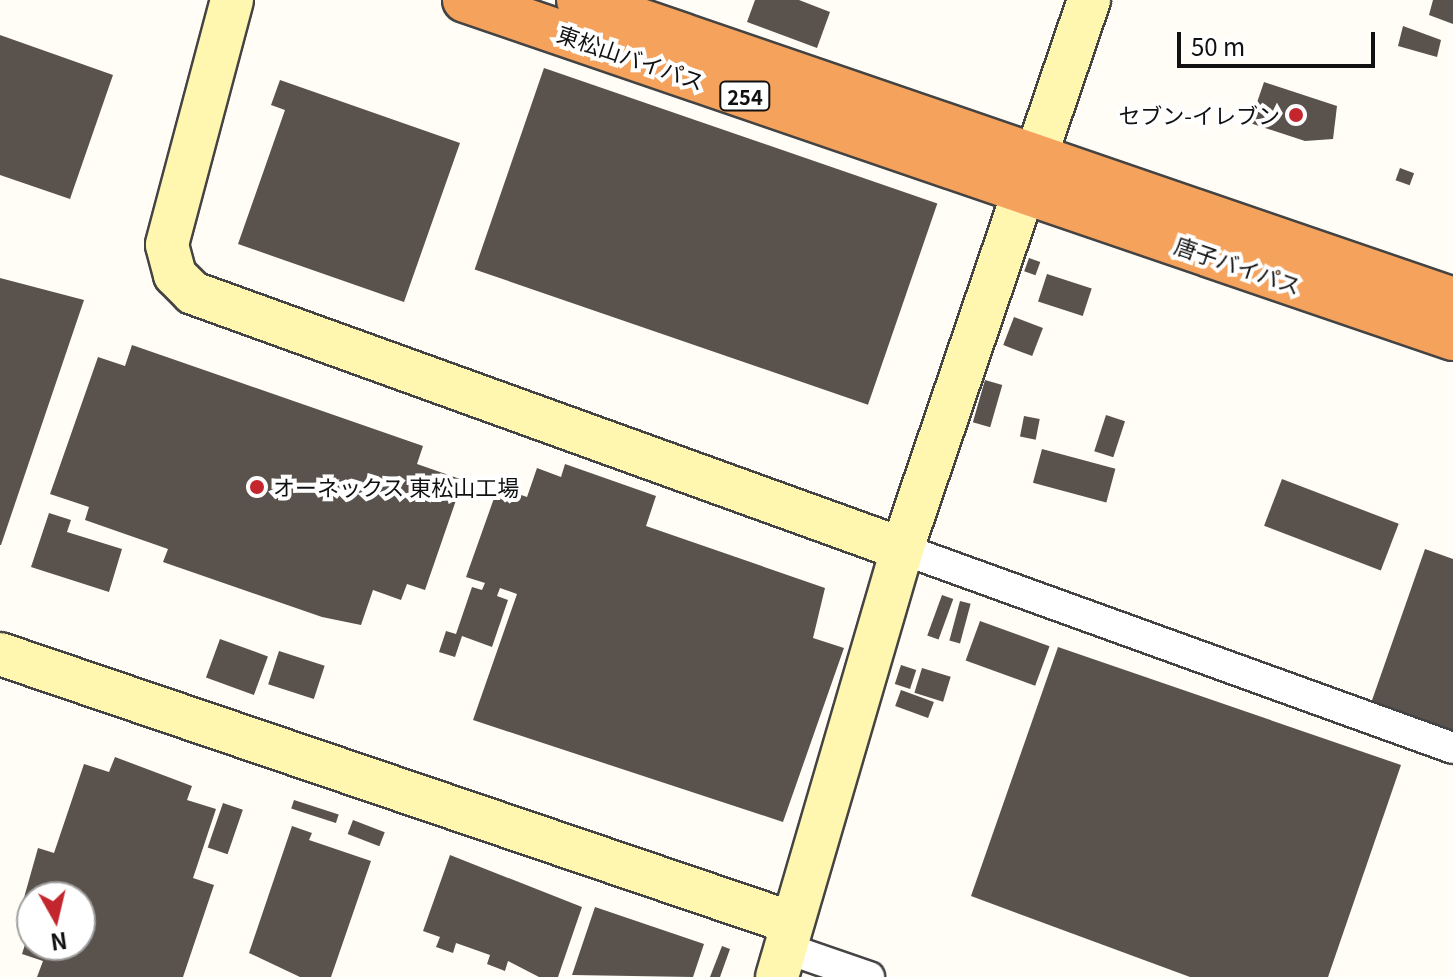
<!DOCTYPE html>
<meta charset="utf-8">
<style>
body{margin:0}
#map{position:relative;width:1453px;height:977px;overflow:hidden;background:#fffdf5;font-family:Georgia,"Noto Sans JP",serif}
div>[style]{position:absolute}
.building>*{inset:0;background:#5a524d;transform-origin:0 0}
.roads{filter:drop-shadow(2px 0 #444) drop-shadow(-2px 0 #444) drop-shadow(0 2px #444) drop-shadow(0 -2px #444)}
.street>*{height:30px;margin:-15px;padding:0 15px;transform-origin:15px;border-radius:15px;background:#fff}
.secondary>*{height:42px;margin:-21px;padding:0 21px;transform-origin:21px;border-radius:21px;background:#fff6b0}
.highway>*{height:44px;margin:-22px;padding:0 22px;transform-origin:22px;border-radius:22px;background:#f5a25d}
.dots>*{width:22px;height:22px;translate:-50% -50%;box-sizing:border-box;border:4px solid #fff;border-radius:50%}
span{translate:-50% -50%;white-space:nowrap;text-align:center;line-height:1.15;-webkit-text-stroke:8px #fff;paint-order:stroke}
.shield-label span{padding:2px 6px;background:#fff;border:2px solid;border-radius:6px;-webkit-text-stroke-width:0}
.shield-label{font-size:20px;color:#111;font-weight:700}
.street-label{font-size:22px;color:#111}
.poi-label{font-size:22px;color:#111}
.right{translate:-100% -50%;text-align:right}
.left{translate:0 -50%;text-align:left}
.north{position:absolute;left:16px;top:881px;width:80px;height:80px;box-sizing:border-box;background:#fff;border:2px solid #a0a0a0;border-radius:50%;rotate:172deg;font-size:22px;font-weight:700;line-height:32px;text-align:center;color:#111}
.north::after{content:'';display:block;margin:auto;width:28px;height:36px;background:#c4262e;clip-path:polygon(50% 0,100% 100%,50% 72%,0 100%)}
.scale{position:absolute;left:1177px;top:32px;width:198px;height:36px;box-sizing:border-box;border:4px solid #111;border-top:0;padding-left:10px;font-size:24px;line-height:28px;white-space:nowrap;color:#111;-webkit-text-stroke:6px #fff;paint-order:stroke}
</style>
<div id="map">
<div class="building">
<i style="clip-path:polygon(755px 0,799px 0,830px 12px,817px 48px,747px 22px)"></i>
<i style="clip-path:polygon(1433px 0,1453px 0,1453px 24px,1429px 15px)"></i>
<i style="clip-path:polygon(1403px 26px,1441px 40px,1437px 57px,1398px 46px)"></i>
<i style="clip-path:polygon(0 35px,113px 75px,70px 199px,0 175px)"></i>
<i style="left:544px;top:68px;width:416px;height:213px;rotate:19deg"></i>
<i style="clip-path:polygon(280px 80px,460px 143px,404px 302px,238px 244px,285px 110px,271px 105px)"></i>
<i style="clip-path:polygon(1264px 82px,1337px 106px,1333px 139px,1305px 141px,1250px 123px)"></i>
<i style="left:1400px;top:168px;width:15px;height:13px;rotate:20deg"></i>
<i style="left:1029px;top:258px;width:12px;height:14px;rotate:20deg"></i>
<i style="left:1047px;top:274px;width:47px;height:29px;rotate:18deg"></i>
<i style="clip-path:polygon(0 278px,84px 300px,1px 545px,0 545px)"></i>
<i style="left:1014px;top:317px;width:31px;height:30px;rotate:21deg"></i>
<i style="clip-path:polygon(132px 345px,423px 446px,417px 464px,463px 480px,425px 590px,407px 584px,401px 600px,373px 590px,361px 625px,322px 617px,163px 562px,168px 549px,85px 520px,89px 507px,50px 494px,98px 357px,125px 366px)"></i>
<i style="left:985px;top:380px;width:18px;height:44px;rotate:16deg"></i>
<i style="left:1106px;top:415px;width:20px;height:38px;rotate:18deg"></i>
<i style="left:1024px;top:416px;width:16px;height:21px;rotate:11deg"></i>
<i style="left:1042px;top:449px;width:76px;height:35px;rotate:15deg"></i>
<i style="clip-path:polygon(565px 464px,656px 496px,646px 526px,825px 588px,813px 638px,844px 648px,783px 822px,473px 720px,517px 594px,500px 588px,497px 596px,508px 600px,492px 647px,462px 636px,455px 657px,439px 652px,446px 631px,456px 634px,472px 587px,482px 590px,485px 583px,466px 577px,498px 487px,527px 497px,537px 468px,561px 477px)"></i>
<i style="left:1282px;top:479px;width:125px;height:50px;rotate:21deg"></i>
<i style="clip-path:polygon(49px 513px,71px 520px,67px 532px,122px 549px,109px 592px,31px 567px)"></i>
<i style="clip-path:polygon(1425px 549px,1453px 559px,1453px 734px,1370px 706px)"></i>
<i style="left:942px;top:595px;width:12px;height:43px;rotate:20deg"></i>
<i style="left:960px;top:601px;width:11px;height:41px;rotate:15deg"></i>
<i style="left:980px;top:621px;width:74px;height:42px;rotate:20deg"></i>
<i style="left:220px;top:639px;width:51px;height:41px;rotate:20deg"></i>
<i style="clip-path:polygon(1058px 647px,1401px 765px,1328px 977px,1190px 977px,971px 896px)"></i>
<i style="left:279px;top:651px;width:48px;height:35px;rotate:18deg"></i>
<i style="left:901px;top:665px;width:16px;height:20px;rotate:18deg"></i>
<i style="left:922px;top:668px;width:30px;height:26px;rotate:17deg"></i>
<i style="left:901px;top:690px;width:35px;height:17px;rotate:20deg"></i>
<i style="clip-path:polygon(115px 757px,192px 786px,187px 800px,216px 809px,193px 878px,214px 885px,183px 977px,37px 977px,43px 961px,22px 954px,31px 925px,32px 945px,80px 945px,80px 897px,32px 897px,32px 924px,18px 919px,38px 848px,54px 853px,84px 764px,109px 772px)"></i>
<i style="left:294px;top:800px;width:47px;height:9px;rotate:18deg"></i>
<i style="left:223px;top:803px;width:21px;height:47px;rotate:19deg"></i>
<i style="left:353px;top:820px;width:34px;height:15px;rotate:21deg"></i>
<i style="clip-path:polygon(292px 826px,312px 833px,309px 840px,371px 861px,331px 977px,300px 977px,249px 953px)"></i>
<i style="clip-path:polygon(450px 855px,582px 907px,558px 977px,539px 977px,508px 961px,505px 971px,487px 964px,490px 955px,456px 943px,453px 953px,436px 947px,440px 937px,423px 931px)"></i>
<i style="clip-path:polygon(595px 907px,704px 944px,693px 977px,572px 975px)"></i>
<i style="clip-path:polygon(722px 946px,730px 949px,720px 977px,710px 977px)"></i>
</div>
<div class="roads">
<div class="street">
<i style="left:902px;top:549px;width:586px;rotate:19.86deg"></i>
<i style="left:785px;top:948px;width:89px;rotate:19deg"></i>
</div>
<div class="secondary">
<i style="left:232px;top:0;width:253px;rotate:104.9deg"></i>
<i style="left:167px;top:245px;width:31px;rotate:75deg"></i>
<i style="left:175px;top:275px;width:25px;rotate:45deg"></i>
<i style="left:193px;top:293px;width:754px;rotate:19.85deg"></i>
<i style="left:0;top:654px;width:836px;rotate:18.76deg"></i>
<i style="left:777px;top:977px;width:446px;rotate:-73.7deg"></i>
<i style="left:902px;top:549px;width:580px;rotate:-71.19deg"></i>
</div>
<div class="highway">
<i style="left:465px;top:0;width:1044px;rotate:18.89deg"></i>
<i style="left:579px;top:0;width:924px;rotate:18.94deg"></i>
</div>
</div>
<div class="dots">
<i style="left:1296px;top:115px;background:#c4262e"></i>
<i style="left:257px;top:487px;background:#c4262e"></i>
</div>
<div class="shield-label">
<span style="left:745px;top:96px">254</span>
</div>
<div class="street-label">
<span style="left:631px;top:57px;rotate:19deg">東松山バイパス</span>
<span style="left:1238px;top:265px;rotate:19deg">唐子バイパス</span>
</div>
<div class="poi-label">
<span class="right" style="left:1280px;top:115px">セブン-イレブン</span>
<span class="left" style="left:273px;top:487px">オーネックス 東松山工場</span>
</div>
<div class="north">N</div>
<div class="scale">50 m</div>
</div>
